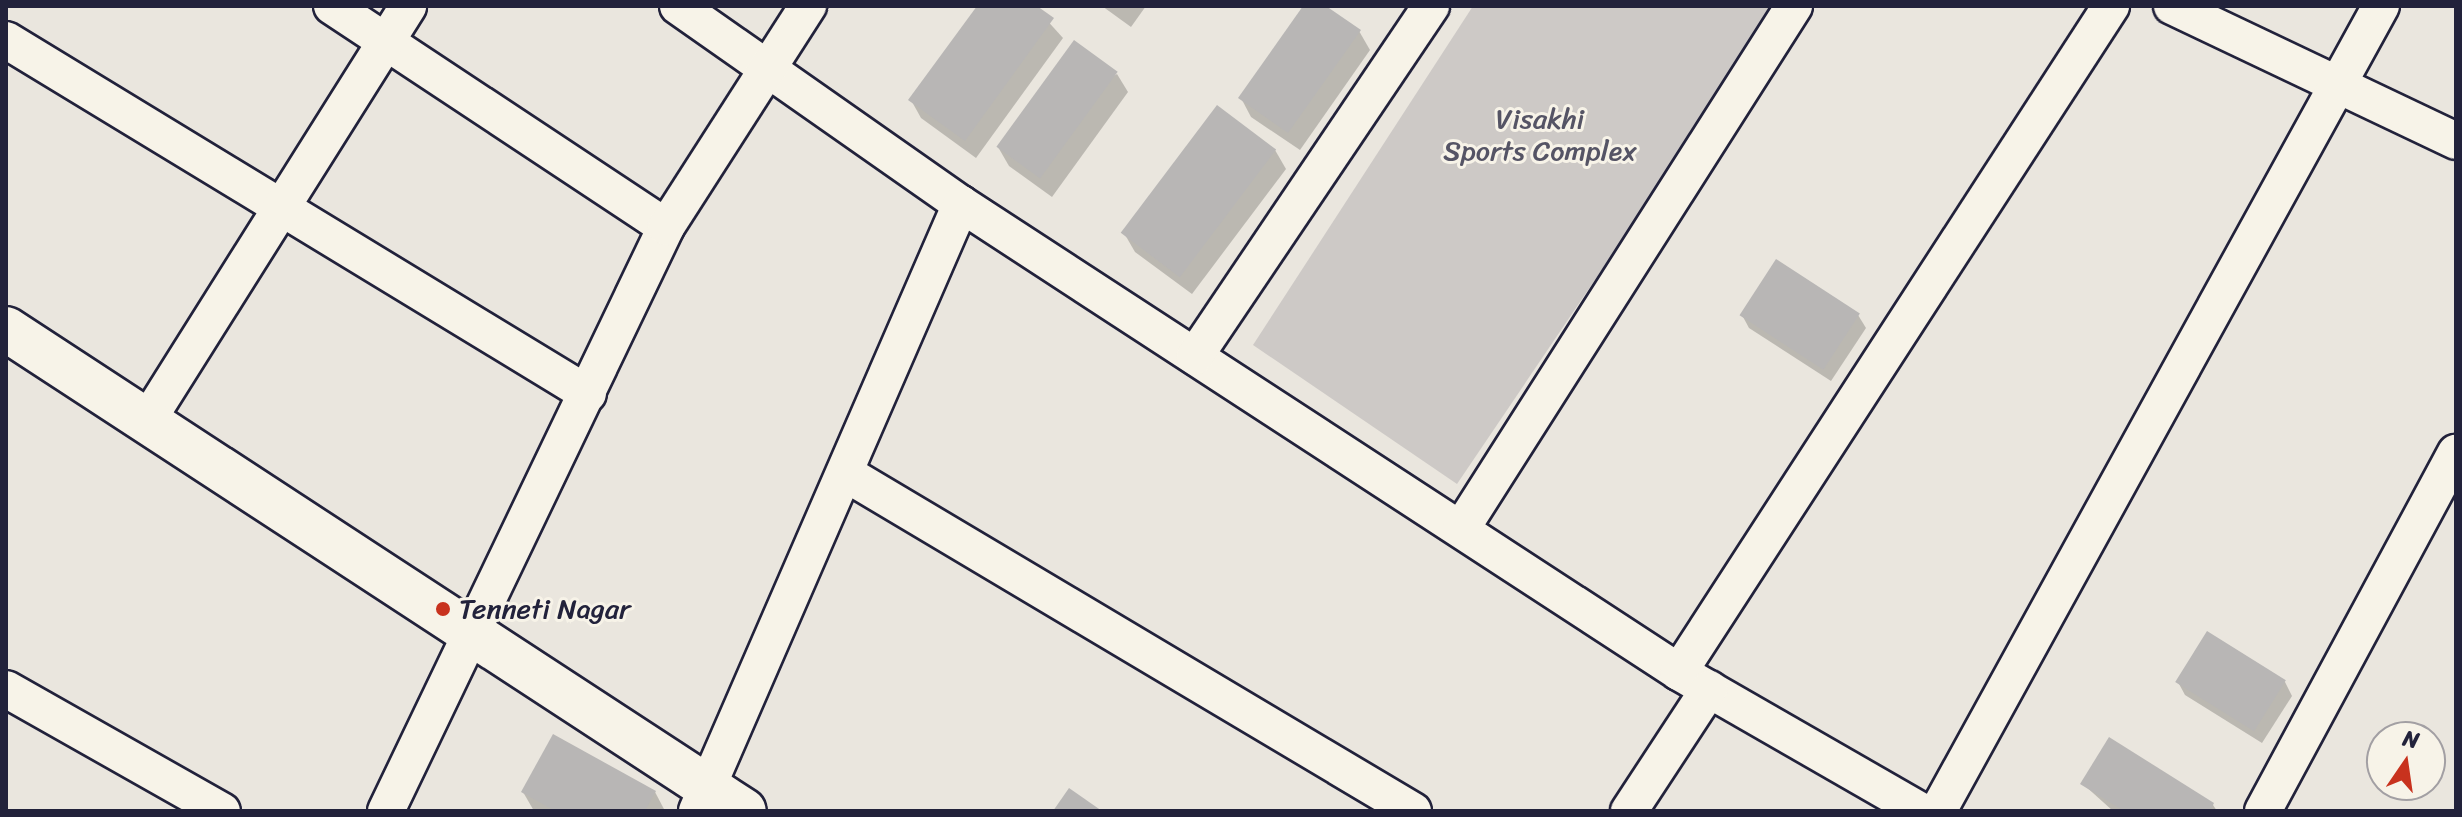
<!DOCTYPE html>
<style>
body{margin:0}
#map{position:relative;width:2462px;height:817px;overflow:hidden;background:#eae6de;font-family:Sriracha,sans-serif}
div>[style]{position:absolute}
.green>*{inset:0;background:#cdc9c6}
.shadow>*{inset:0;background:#0003}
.building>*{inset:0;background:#b8b6b5;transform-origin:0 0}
.roads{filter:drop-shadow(2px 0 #22223b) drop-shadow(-2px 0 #22223b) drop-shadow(0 2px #22223b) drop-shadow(0 -2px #22223b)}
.minor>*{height:36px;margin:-18px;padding:0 18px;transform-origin:18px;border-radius:18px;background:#f7f3e8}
.secondary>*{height:44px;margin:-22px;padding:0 22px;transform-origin:22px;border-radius:22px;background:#f7f3e8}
.dots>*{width:22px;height:22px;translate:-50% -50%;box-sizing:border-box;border:4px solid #f7f3e8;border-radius:50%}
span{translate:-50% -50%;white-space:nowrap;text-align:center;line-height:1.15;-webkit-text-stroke:6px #f7f3e8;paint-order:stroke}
.park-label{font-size:28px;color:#555465}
.poi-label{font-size:28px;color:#22223b}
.left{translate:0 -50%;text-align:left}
.frame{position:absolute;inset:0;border:8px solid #22223b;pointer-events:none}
.north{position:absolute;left:2366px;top:721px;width:80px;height:80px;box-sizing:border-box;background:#f7f3e8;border:2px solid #a29fa3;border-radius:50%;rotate:13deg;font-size:22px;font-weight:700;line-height:32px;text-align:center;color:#22223b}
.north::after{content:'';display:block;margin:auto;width:28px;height:36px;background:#c8321e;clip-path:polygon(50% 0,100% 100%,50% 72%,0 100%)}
</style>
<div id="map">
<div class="green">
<i style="clip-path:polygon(1473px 6px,1780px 6px,1457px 484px,1253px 345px)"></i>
</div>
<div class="shadow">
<i style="clip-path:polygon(979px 6px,1034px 6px,1063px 38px,976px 158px,921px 118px,911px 100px)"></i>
<i style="clip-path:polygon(1102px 6px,1146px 6px,1131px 27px)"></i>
<i style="clip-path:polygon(1305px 6px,1323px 6px,1359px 31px,1370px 50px,1300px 150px,1251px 117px,1241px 98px)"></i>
<i style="clip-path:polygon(1117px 74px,1128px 92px,1052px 197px,1009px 166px,998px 147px)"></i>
<i style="clip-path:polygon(1275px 150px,1286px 169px,1192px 294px,1135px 252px,1124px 233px)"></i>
<i style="clip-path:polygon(1742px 315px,1858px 315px,1866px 328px,1831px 381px,1749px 328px)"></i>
<i style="clip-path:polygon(2178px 682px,2285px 682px,2292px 696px,2262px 743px,2185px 695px)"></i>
<i style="clip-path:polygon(2083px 784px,2213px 805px,2217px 811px,2113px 811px)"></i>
<i style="clip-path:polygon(523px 792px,655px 792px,665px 811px,534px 811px)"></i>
</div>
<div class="building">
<i style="clip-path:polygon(977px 6px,1037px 6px,1054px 18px,965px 141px,908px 100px)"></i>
<i style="clip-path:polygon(1303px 6px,1326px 6px,1361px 30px,1288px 133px,1238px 98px)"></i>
<i style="left:1074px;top:40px;width:54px;height:132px;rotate:36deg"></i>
<i style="left:1217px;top:105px;width:74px;height:160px;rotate:37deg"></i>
<i style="left:1776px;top:259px;width:100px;height:67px;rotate:33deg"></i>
<i style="left:2207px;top:631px;width:93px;height:60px;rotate:32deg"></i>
<i style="clip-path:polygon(553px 734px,656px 791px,645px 811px,555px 811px,521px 792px)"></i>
<i style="clip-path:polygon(2109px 737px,2214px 803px,2210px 811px,2124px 811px,2080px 784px)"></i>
<i style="clip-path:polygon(1069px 788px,1102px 811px,1053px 811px)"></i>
</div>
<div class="roads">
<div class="minor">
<i style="left:332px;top:6px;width:400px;rotate:33.5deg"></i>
<i style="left:678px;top:6px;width:345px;rotate:35deg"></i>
<i style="left:961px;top:204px;width:662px;rotate:113.51deg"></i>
<i style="left:2172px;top:6px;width:314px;rotate:25.4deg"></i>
<i style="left:6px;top:40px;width:681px;rotate:31.31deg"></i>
<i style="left:961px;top:204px;width:857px;rotate:33.1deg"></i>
<i style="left:1679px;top:672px;width:279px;rotate:29.9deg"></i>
<i style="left:1195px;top:356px;width:422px;rotate:-56deg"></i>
<i style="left:147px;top:421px;width:490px;rotate:-57.8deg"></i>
<i style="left:845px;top:473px;width:661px;rotate:30.76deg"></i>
<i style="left:1461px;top:529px;width:620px;rotate:-57.51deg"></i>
<i style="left:1679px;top:672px;width:794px;rotate:-57.03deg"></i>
<i style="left:6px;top:689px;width:248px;rotate:29.5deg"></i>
<i style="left:386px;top:811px;width:648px;rotate:-64.38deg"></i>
<i style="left:666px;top:227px;width:263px;rotate:-57.3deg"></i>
<i style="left:1629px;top:811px;width:146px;rotate:-56.7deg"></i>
<i style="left:1938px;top:811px;width:919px;rotate:-61.18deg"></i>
<i style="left:2263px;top:811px;width:407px;rotate:-61.7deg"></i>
</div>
<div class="secondary">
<i style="left:6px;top:329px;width:881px;rotate:33.15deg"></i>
</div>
</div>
<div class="dots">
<i style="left:443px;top:609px;background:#c8321e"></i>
</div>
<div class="park-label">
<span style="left:1540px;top:135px">Visakhi<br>Sports Complex</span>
</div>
<div class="poi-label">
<span class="left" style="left:459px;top:609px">Tenneti Nagar</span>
</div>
<div class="frame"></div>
<div class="north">N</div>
</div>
